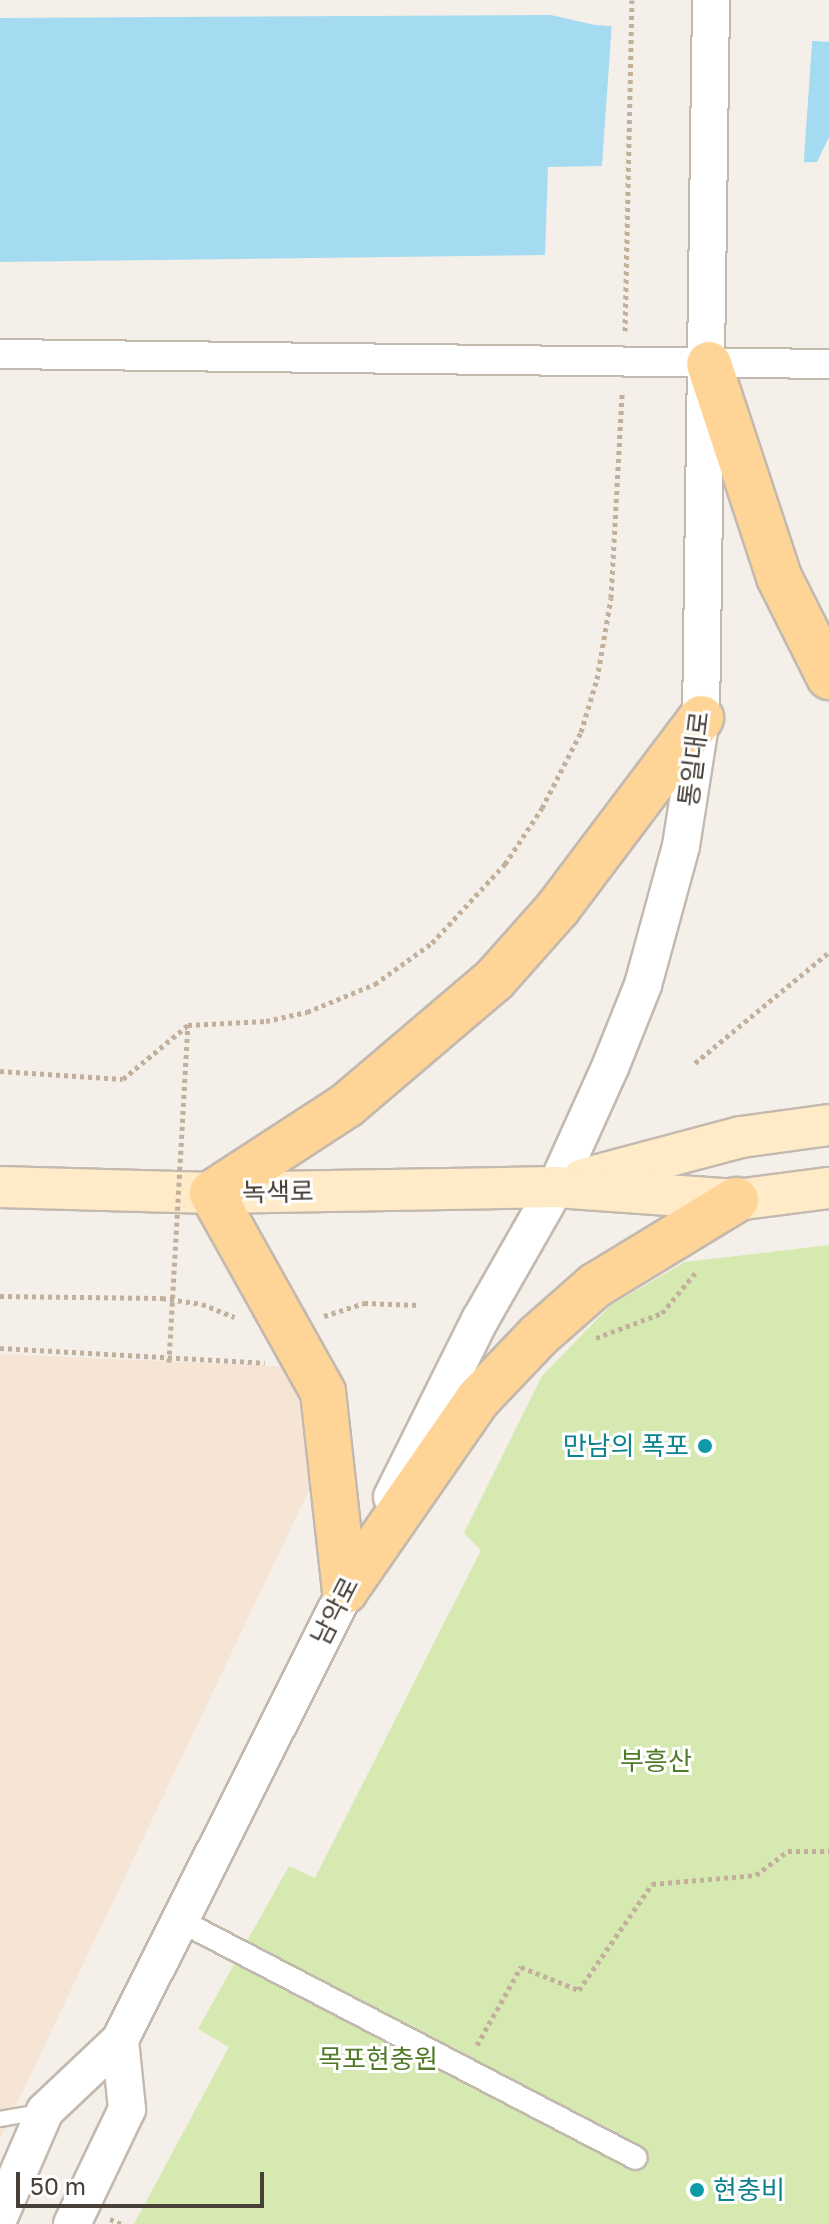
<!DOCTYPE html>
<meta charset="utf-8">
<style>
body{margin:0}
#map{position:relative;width:829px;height:2224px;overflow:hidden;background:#f4f0e9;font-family:"Golos Text","Noto Sans KR",sans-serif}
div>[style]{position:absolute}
.commercial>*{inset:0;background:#f6e4d4}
.green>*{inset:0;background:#d6e9b1}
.water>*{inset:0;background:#a5dbf1}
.pier>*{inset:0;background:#f4f0e9;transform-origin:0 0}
.path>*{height:5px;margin-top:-2.5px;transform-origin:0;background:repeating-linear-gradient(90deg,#c2b09c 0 4px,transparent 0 8px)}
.roads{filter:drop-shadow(2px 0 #c3b9ae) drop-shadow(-2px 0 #c3b9ae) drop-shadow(0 2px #c3b9ae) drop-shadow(0 -2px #c3b9ae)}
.service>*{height:14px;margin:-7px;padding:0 7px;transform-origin:7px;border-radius:7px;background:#fff}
.pedestrian>*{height:22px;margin:-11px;padding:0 11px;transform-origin:11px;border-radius:11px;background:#fff}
.minor>*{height:28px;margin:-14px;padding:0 14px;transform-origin:14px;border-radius:14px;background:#fff}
.tertiary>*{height:36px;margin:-18px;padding:0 18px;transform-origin:18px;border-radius:18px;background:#fff}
.secondary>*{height:40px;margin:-20px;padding:0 20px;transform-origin:20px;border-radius:20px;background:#ffebc8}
.primary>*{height:44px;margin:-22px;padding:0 22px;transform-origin:22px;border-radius:22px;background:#ffd597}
.path-bridge>*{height:5px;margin-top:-2.5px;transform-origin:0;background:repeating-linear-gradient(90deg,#c2b09c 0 4px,transparent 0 8px)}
.dots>*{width:22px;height:22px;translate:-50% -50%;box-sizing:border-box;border:4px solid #fff;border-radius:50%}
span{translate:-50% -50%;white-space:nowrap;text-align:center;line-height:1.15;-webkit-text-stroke:6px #fff;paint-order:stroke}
.street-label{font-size:26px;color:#483f37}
.culture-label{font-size:26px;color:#0d838f}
.right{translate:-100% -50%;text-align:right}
.left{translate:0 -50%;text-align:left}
.park-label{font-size:26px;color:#527b29}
.scale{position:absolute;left:16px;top:2172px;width:248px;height:36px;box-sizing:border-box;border:4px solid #483f37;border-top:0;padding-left:10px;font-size:24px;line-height:28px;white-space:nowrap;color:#483f37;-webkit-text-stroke:6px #fff;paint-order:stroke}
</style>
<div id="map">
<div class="commercial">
<i style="clip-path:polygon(0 1354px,293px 1367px,303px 1387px,309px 1441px,309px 1490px,0 2139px)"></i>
</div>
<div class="green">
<i style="clip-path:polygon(829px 1245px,829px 2224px,134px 2224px,229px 2047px,198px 2029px,289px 1866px,315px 1878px,481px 1550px,464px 1533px,542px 1376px,611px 1305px,685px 1262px)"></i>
</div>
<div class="water">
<i style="clip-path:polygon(551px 15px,595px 25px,829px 42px,829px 137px,817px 162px,548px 167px,545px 255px,0 262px,0 18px)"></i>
</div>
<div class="pier">
<i style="left:612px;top:22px;width:201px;height:148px;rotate:4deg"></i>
</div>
<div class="path">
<i style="left:625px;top:331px;width:331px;rotate:-88.8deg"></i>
<i style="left:375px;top:984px;width:70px;rotate:-35.7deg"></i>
<i style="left:432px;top:943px;width:108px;rotate:-47.3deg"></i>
<i style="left:505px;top:864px;width:67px;rotate:-56.5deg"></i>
<i style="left:542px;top:808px;width:85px;rotate:-62.8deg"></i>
<i style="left:581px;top:732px;width:55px;rotate:-73.2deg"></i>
<i style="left:597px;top:679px;width:82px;rotate:-80.2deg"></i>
<i style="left:611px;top:598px;width:206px;rotate:-86.9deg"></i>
<i style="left:695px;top:1063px;width:174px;rotate:-39.6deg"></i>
<i style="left:0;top:1071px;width:123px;rotate:3.7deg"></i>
<i style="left:123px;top:1079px;width:85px;rotate:-39.7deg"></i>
<i style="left:0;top:1296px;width:162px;rotate:0.7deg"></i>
<i style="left:162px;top:1298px;width:40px;rotate:8.5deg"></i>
<i style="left:202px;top:1304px;width:35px;rotate:22deg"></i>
<i style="left:324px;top:1316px;width:42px;rotate:-18deg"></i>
<i style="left:364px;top:1303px;width:56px;rotate:2deg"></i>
<i style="left:596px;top:1338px;width:71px;rotate:-20.7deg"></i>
<i style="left:662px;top:1313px;width:55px;rotate:-50.2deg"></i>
<i style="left:0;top:1348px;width:265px;rotate:3.2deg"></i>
<i style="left:477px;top:2045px;width:90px;rotate:-60.6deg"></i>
<i style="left:521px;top:1967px;width:62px;rotate:21.6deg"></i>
<i style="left:579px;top:1990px;width:129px;rotate:-55.4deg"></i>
<i style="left:652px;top:1884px;width:104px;rotate:-4.9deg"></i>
<i style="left:756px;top:1875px;width:40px;rotate:-37deg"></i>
<i style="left:788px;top:1851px;width:41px"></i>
<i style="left:110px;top:2219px;width:12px;rotate:24deg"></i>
</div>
<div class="roads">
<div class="service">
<i style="left:0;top:2119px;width:41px;rotate:-9.9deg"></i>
</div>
<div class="pedestrian">
<i style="left:177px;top:1919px;width:517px;rotate:27.51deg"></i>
</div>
<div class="minor">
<i style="left:0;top:354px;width:829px;rotate:0.69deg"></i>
</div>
<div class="tertiary">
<i style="left:392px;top:1497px;width:198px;rotate:-63.6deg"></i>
<i style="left:480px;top:1320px;width:153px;rotate:-60.3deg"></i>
<i style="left:556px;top:1187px;width:134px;rotate:-65.7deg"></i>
<i style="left:611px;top:1065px;width:86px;rotate:-68.2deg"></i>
<i style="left:643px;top:985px;width:144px;rotate:-74.7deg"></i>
<i style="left:681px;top:846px;width:130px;rotate:-81.1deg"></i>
<i style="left:701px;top:718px;width:718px;rotate:-89.2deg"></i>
<i style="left:0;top:2215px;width:113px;rotate:-66.6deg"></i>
<i style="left:45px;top:2111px;width:103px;rotate:-43.4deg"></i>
<i style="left:120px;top:2040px;width:528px;rotate:-63.34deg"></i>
<i style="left:72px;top:2224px;width:127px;rotate:-64.4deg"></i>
<i style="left:127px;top:2109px;width:69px;rotate:-95.8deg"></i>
</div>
<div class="secondary">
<i style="left:583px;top:1179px;width:163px;rotate:-14.9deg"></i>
<i style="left:741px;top:1137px;width:89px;rotate:-7.8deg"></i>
<i style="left:0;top:1187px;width:212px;rotate:1.6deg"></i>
<i style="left:212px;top:1193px;width:344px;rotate:-1deg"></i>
<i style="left:556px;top:1187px;width:180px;rotate:4.1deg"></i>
<i style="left:736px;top:1200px;width:94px;rotate:-7.4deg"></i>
</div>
<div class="primary">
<i style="left:709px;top:364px;width:224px;rotate:71.8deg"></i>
<i style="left:779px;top:577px;width:112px;rotate:63.4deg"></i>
<i style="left:345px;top:1591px;width:200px;rotate:-96.3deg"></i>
<i style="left:323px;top:1392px;width:228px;rotate:-119.2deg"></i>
<i style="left:212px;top:1193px;width:161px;rotate:-33.1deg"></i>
<i style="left:347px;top:1105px;width:194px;rotate:-40.4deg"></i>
<i style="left:495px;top:979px;width:95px;rotate:-48.4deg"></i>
<i style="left:558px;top:908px;width:238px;rotate:-53deg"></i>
<i style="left:345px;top:1591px;width:234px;rotate:-55.3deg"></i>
<i style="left:478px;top:1399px;width:88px;rotate:-46.4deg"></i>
<i style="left:539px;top:1335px;width:76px;rotate:-41.3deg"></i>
<i style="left:596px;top:1285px;width:164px;rotate:-31.3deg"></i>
</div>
</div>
<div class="path-bridge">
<i style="left:169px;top:1362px;width:338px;rotate:-86.8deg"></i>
<i style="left:188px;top:1025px;width:78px;rotate:-2.9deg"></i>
<i style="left:266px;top:1021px;width:42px;rotate:-12.4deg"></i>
<i style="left:307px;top:1012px;width:74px;rotate:-22.4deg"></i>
</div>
<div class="dots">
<i style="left:705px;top:1446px;background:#0f9aa8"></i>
<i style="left:697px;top:2190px;background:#0f9aa8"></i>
</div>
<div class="street-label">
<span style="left:694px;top:759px;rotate:-83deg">통일대로</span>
<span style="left:278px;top:1192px;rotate:-1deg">녹색로</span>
<span style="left:335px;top:1611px;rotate:-63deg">남악로</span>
</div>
<div class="culture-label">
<span class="right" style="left:689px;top:1446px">만남의 폭포</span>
<span class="left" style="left:713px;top:2190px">현충비</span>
</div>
<div class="park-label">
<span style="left:656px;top:1761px">부흥산</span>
<span style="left:378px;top:2059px">목포현충원</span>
</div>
<div class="scale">50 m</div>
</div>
